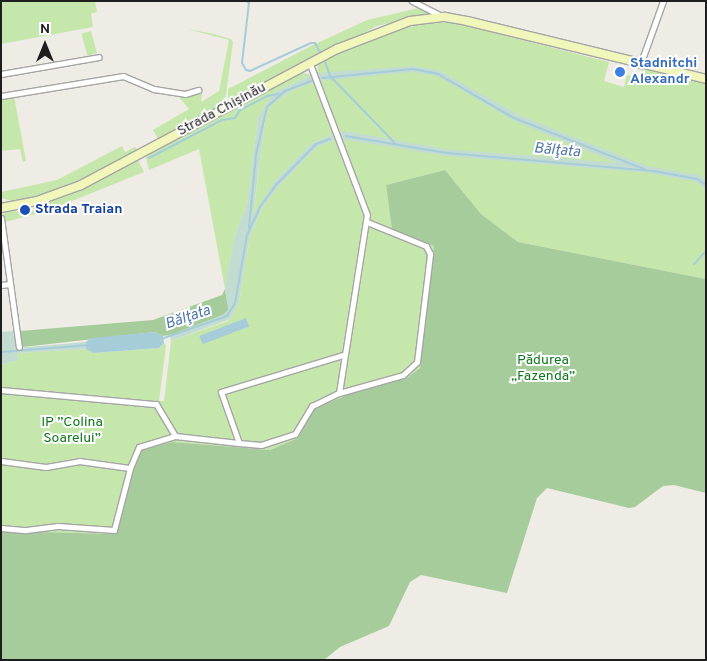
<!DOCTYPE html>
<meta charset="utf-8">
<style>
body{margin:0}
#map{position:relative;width:707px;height:661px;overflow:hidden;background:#eeece4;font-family:Overpass,sans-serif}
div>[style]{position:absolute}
.grass>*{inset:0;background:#c6e7ac;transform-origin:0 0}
.forest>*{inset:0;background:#a7cc9b}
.wetland>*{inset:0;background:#c2dcd1}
.water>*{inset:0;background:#a6ccda;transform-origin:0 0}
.stream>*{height:2px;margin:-1px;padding:0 1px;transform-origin:1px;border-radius:1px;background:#a6ccda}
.roads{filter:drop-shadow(1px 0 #a5a5a5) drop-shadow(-1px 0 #a5a5a5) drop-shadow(0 1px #a5a5a5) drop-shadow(0 -1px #a5a5a5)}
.street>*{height:5px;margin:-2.5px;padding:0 2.5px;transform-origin:2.5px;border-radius:2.5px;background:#fff}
.secondary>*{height:8px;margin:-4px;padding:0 4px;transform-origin:4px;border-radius:4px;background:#f1f7ba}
.dots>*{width:14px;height:14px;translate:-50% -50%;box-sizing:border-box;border:2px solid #fff;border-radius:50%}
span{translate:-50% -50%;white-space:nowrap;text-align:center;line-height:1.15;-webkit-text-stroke:4px #fff;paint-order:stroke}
.shop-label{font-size:14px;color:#366cbe;font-weight:700}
.left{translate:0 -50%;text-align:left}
.street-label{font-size:14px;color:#1e1e1e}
.transit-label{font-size:14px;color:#164399;font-weight:700}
.park-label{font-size:14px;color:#10781e}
.water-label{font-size:15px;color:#4e77a9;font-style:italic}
.frame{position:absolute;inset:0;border:2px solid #1e1e1e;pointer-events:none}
.north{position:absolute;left:20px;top:20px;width:50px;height:50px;-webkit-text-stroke:4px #fff;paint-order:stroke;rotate:0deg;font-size:14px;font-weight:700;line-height:20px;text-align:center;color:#1e1e1e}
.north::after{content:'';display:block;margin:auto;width:18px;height:22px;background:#1e1e1e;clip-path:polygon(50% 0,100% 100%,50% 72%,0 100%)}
</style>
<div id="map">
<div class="grass">
<i style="clip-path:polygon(1px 1px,95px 1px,97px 12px,91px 14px,93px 27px,1px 44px)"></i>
<i style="clip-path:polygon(423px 7px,430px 14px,377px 26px,233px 101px,228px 98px,228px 89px,313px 45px,367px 20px)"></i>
<i style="clip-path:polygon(438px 22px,460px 24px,609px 62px,604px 81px,624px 87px,627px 75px,640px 78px,642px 69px,706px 82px,706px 279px,518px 242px,481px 214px,445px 170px,386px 185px,393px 229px,434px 246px,420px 368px,407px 378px,349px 394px,314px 408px,298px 438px,270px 450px,172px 442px,142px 450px,135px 463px,117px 534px,1px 531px,1px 365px,18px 360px,17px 353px,86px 349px,93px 353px,159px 348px,164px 343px,166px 346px,159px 401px,164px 401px,171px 341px,228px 321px,232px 316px,239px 302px,250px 236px,262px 208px,278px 187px,318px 146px,336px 140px,348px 174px,354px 172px,317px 73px,318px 63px,392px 30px)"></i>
<i style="clip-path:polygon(187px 29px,214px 34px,231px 39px,233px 42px,225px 102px,159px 141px,153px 130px,189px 109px,178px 96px,202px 94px,201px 102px,219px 91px,229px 40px)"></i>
<i style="left:91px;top:31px;width:23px;height:10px;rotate:75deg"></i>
<i style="clip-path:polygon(300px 72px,312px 75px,273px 93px,258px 118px,247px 205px,235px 234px,225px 289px,199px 149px,149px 170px,146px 158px,148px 153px)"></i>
<i style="clip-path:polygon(315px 82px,333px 134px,311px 144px,275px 181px,253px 217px,265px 120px,270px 106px,291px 91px)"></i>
<i style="clip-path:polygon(14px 96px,26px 161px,23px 162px,20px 149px,1px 151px,1px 99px)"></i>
<i style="clip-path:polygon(122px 146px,125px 152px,135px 147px,138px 151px,80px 181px,43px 195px,14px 202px,2px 198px,1px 192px,57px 180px)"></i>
<i style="clip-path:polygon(138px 160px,144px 172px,47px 211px,5px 222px,2px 215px,6px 211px,33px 211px,33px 208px,77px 191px)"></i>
</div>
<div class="forest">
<i style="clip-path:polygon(445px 170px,481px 214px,518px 242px,706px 279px,706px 493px,674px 485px,663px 486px,635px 507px,629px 508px,547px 488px,537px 498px,507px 593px,421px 575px,410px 582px,389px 626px,340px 647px,324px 660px,1px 660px,1px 531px,116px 534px,135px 463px,142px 450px,172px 442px,270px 450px,298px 438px,314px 409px,349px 394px,407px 378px,420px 368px,434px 246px,392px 229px,386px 185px)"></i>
<i style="clip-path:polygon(225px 289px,229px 310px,223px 315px,174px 334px,163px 336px,155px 332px,23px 347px,20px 331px,153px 320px,222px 295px)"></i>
</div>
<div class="wetland">
<i style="clip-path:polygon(413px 66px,439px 70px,519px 115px,647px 166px,699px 175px,706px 180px,706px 189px,697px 182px,649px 173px,446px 156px,341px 139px,339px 132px,345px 131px,446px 149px,618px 163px,516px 122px,437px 76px,412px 72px,319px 81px,317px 73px)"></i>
<i style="clip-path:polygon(312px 75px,315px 82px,291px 91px,270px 106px,265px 120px,253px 215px,275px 181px,311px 144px,333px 134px,336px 140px,318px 146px,278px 187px,262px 208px,250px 236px,239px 302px,232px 316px,228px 320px,171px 341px,170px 335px,223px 315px,228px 310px,225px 289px,235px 234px,247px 205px,258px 118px,273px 93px)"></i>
<i style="clip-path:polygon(13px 331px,16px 348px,86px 342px,86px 349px,17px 353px,18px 360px,1px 365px,1px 332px)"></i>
</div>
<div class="water">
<i style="left:246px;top:318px;width:9px;height:50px;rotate:69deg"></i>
<i style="clip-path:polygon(155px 332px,163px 336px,164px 343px,159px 348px,93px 353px,86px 349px,86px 342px,91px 338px)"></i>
</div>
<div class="stream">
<i style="left:246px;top:1px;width:4px;rotate:34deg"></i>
<i style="left:249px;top:3px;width:60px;rotate:96.7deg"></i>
<i style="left:242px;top:63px;width:8px;rotate:60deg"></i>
<i style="left:246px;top:70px;width:4px;rotate:14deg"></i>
<i style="left:250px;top:71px;width:67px;rotate:-24.7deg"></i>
<i style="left:311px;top:43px;width:4px"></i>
<i style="left:315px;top:43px;width:10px;rotate:61deg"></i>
<i style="left:325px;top:62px;width:15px;rotate:70deg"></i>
<i style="left:330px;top:76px;width:93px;rotate:45.9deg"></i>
<i style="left:322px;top:78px;width:91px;rotate:-5.6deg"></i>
<i style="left:413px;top:69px;width:25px;rotate:11deg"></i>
<i style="left:438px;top:74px;width:88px;rotate:30.1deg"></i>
<i style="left:514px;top:118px;width:140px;rotate:21.4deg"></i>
<i style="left:346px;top:136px;width:102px;rotate:9.6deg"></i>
<i style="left:447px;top:153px;width:208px;rotate:5deg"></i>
<i style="left:654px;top:171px;width:44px;rotate:10.5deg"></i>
<i style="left:697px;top:179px;width:11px;rotate:34deg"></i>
<i style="left:149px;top:158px;width:82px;rotate:-27.5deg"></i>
<i style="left:222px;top:120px;width:13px;rotate:-9deg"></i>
<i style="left:235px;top:118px;width:9px;rotate:-58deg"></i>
<i style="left:240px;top:110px;width:30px;rotate:-27deg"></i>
<i style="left:267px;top:96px;width:12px;rotate:-9deg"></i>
<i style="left:249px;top:228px;width:73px;rotate:-84.5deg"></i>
<i style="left:256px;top:155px;width:49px;rotate:-77.1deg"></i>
<i style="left:267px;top:107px;width:24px;rotate:-42deg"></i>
<i style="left:285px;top:91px;width:28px;rotate:-21deg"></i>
<i style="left:694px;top:264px;width:18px;rotate:-47deg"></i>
<i style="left:161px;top:339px;width:70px;rotate:-19.2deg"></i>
<i style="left:227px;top:316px;width:15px;rotate:-58deg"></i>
<i style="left:235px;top:303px;width:69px;rotate:-80deg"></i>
<i style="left:247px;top:235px;width:31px;rotate:-65deg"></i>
<i style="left:260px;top:207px;width:27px;rotate:-54deg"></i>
<i style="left:276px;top:185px;width:57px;rotate:-45.7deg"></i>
<i style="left:316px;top:144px;width:15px;rotate:-20deg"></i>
<i style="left:1px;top:352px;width:88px;rotate:-4.5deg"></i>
</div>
<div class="roads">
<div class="street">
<i style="left:412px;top:1px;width:36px;rotate:27deg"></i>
<i style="left:640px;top:65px;width:68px;rotate:-70.2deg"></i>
<i style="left:1px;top:74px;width:99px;rotate:-9.8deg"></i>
<i style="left:1px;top:96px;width:124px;rotate:-9.3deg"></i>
<i style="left:123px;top:76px;width:34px;rotate:23deg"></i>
<i style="left:154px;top:89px;width:31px;rotate:9deg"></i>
<i style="left:185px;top:94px;width:14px;rotate:-17deg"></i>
<i style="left:1px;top:218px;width:130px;rotate:82.1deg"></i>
<i style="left:1px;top:285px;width:9px;rotate:-6deg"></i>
<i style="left:1px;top:390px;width:156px;rotate:5.2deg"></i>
<i style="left:156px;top:404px;width:37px;rotate:59deg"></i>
<i style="left:339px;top:393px;width:66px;rotate:-15.7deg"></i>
<i style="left:403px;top:375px;width:19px;rotate:-43deg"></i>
<i style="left:417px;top:362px;width:109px;rotate:-83.1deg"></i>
<i style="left:430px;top:254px;width:9px;rotate:-117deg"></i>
<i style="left:426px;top:246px;width:64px;rotate:-157.9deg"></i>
<i style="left:239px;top:443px;width:22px;rotate:5deg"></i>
<i style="left:261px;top:445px;width:36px;rotate:-18deg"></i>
<i style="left:295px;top:434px;width:33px;rotate:-59deg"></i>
<i style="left:312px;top:406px;width:30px;rotate:-26deg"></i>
<i style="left:339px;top:393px;width:180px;rotate:-81.1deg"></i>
<i style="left:367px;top:215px;width:161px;rotate:-110.7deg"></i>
<i style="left:1px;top:461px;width:45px;rotate:7.6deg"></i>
<i style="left:46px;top:467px;width:34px;rotate:-10deg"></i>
<i style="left:79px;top:461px;width:51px;rotate:7.8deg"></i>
<i style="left:130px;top:468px;width:23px;rotate:-67deg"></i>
<i style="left:139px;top:447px;width:38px;rotate:-17deg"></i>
<i style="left:175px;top:436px;width:64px;rotate:6.2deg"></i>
<i style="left:239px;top:443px;width:54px;rotate:-109.4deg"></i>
<i style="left:221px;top:392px;width:127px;rotate:-16.9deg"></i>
<i style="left:1px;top:528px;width:25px;rotate:5deg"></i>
<i style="left:26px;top:530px;width:32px;rotate:-7deg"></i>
<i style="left:58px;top:526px;width:56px;rotate:4.1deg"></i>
<i style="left:114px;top:530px;width:64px;rotate:-75.5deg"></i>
</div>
<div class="secondary">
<i style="left:1px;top:208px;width:37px;rotate:-11deg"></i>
<i style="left:37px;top:201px;width:47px;rotate:-20deg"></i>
<i style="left:81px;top:185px;width:290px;rotate:-28deg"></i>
<i style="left:337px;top:49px;width:78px;rotate:-21deg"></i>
<i style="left:410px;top:21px;width:35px;rotate:-7deg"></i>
<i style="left:445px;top:17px;width:22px;rotate:10deg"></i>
<i style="left:467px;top:21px;width:246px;rotate:13.6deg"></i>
</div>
</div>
<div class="dots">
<i style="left:620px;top:72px;background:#3f7fe0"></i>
<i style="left:25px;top:210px;background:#1a4fb4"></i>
</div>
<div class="shop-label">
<span class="left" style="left:630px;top:72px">Stadnitchi<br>Alexandr</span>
</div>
<div class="street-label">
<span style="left:222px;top:110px;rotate:-28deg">Strada Chișinău</span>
</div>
<div class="transit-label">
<span class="left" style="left:35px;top:210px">Strada Traian</span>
</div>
<div class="park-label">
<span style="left:543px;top:369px">Pădurea<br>„Fazenda”</span>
<span style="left:72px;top:431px">IP ”Colina<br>Soarelui”</span>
</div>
<div class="water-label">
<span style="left:557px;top:151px;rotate:5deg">Bălţata</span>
<span style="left:188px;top:318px;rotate:-19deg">Bălţata</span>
</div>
<div class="frame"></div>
<div class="north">N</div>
</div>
